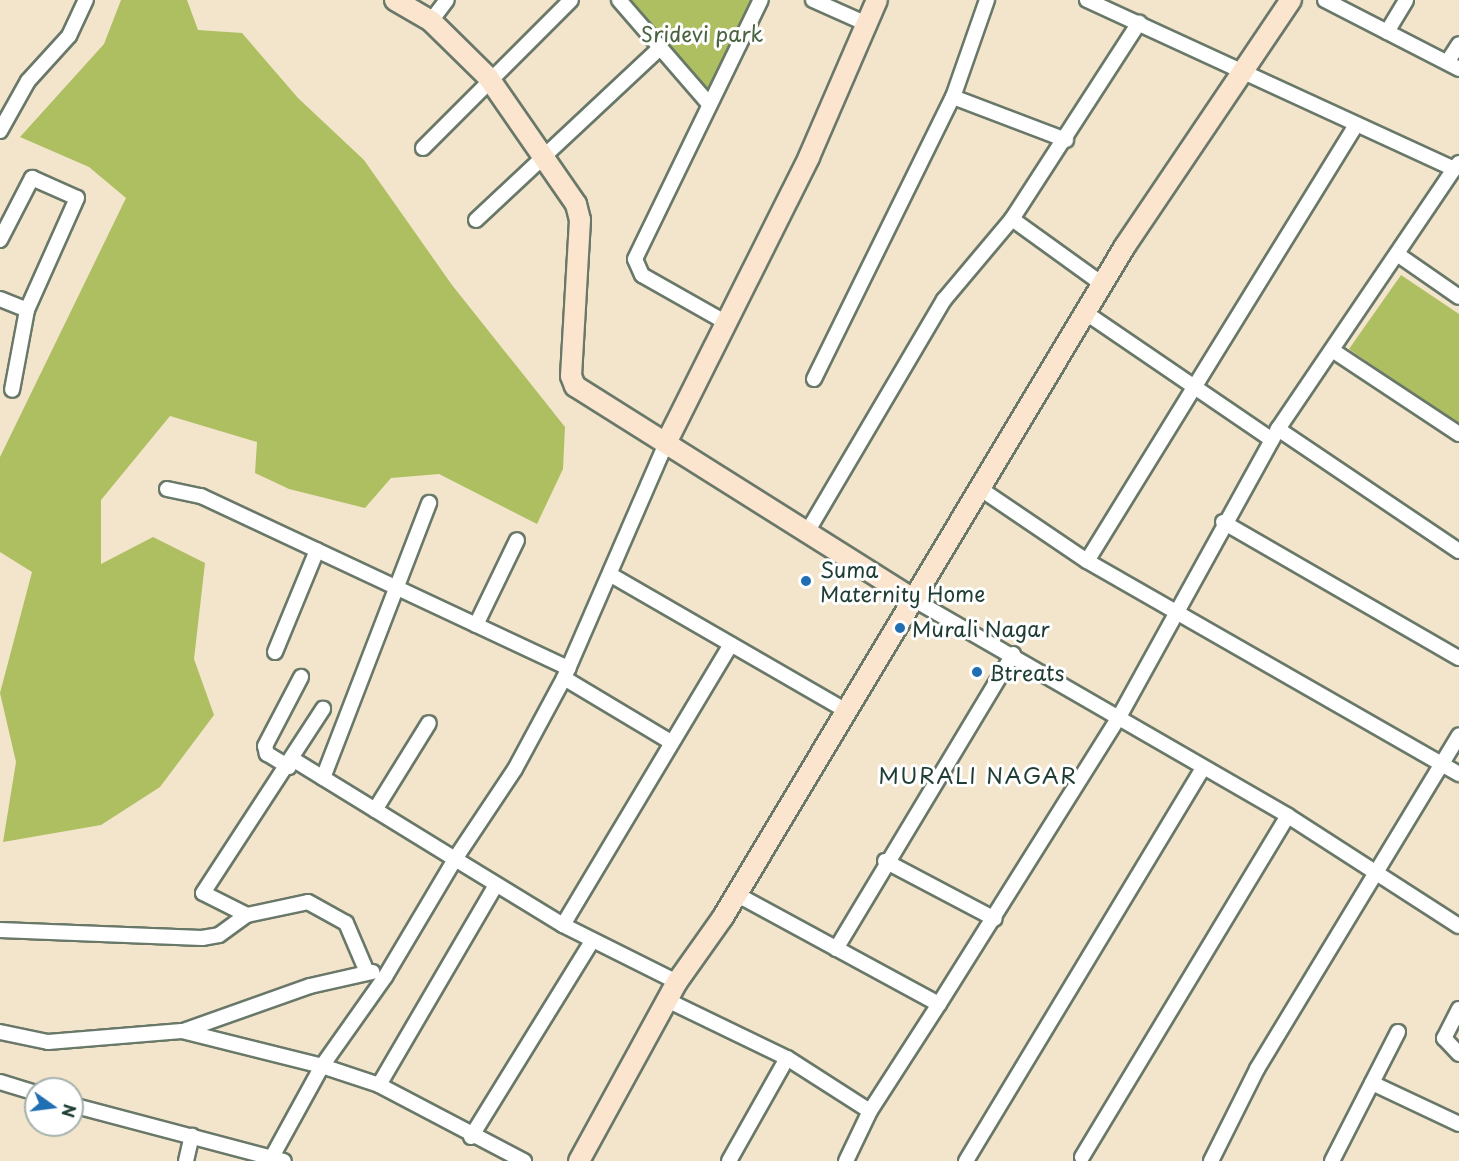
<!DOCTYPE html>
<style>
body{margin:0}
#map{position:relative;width:1459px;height:1161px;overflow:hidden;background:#f2e5cb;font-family:"Playpen Sans",sans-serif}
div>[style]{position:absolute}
.green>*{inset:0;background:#aebf62}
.roads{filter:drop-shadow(2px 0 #697869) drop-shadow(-2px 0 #697869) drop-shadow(0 2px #697869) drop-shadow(0 -2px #697869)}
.street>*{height:14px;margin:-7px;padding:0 7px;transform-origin:7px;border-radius:7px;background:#fff}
.secondary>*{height:20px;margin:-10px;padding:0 10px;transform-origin:10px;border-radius:10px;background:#fbe5cf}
.dots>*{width:16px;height:16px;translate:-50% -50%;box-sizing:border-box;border:3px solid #fff;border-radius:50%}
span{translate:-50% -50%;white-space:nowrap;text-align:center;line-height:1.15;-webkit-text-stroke:6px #fff;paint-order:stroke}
.park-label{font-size:21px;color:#4a6442}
.poi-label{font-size:21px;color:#1f3d34}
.left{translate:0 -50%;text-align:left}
.neighbourhood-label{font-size:22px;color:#1f3d34;letter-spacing:1.5px}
.north{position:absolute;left:24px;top:1077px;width:60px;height:60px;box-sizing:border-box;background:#fff;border:2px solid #a5b1ae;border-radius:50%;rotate:104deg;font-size:16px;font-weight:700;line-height:24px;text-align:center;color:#1f3d34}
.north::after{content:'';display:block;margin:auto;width:21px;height:27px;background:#1f6fb2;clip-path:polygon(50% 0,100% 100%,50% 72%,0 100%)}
</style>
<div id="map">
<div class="green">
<i style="clip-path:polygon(121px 0,187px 0,198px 30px,242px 33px,298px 98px,364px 160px,452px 285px,565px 427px,563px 469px,537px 524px,439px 474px,391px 478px,365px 508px,289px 489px,255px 473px,257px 442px,170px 416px,101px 500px,101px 564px,153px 537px,205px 563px,194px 659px,214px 715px,160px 787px,101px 825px,3px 842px,16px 762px,0 693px,32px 572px,0 552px,0 457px,126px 198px,89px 167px,20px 137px,104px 44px)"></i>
<i style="clip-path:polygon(625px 0,754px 0,711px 92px)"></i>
<i style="clip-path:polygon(1401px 275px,1459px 314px,1459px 426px,1349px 349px)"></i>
</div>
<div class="roads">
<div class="street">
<i style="left:619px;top:0;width:138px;rotate:49.1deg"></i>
<i style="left:813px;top:0;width:59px;rotate:24deg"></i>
<i style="left:1087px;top:0;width:404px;rotate:24.7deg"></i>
<i style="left:1454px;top:169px;width:8px;rotate:-50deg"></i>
<i style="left:1325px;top:0;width:151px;rotate:27.2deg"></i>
<i style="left:431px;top:21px;width:26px;rotate:-53deg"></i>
<i style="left:1387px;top:32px;width:37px;rotate:-59deg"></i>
<i style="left:1448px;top:61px;width:20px;rotate:-57deg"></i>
<i style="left:953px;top:97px;width:121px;rotate:20.8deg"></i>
<i style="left:1356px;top:125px;width:512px;rotate:121.67deg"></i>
<i style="left:1087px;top:561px;width:429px;rotate:29.8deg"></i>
<i style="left:0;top:131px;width:57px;rotate:-60.8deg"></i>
<i style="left:28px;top:81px;width:61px;rotate:-47.7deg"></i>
<i style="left:69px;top:36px;width:40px;rotate:-65deg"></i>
<i style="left:423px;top:148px;width:209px;rotate:-45deg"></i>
<i style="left:1012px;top:219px;width:111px;rotate:35.8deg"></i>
<i style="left:476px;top:220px;width:252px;rotate:-43.1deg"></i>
<i style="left:0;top:240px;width:70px;rotate:-62.7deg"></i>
<i style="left:32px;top:178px;width:49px;rotate:24deg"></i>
<i style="left:77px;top:198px;width:123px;rotate:114.1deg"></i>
<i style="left:27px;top:310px;width:81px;rotate:100.6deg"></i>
<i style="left:1397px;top:254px;width:75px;rotate:34.7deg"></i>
<i style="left:0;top:299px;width:29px;rotate:22deg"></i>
<i style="left:1086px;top:313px;width:225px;rotate:34.3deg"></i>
<i style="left:725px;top:322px;width:95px;rotate:-150.5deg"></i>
<i style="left:642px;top:275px;width:17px;rotate:-114deg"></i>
<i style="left:635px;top:259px;width:288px;rotate:-64.1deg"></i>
<i style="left:1332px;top:350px;width:152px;rotate:33.5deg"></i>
<i style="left:814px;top:379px;width:314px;rotate:-63.8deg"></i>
<i style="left:953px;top:97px;width:103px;rotate:-70.7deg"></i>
<i style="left:1278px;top:429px;width:218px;rotate:34deg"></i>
<i style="left:979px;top:488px;width:130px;rotate:34.1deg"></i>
<i style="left:167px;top:489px;width:35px;rotate:12deg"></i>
<i style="left:201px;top:496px;width:406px;rotate:25.1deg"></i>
<i style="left:1223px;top:522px;width:272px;rotate:30deg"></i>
<i style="left:806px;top:534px;width:272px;rotate:-59.5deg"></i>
<i style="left:944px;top:300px;width:106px;rotate:-50deg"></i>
<i style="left:1012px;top:219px;width:234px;rotate:-57.1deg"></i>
<i style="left:611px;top:575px;width:268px;rotate:30deg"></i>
<i style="left:911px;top:598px;width:435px;rotate:30deg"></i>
<i style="left:1288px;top:816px;width:203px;rotate:32.8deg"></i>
<i style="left:476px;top:625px;width:94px;rotate:-64.2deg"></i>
<i style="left:275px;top:652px;width:110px;rotate:-67.6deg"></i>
<i style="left:564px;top:678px;width:125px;rotate:30.9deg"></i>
<i style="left:289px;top:767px;width:26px;rotate:-149deg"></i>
<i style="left:267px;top:754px;width:8px;rotate:-104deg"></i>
<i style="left:265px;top:746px;width:78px;rotate:-62.4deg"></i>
<i style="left:323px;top:778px;width:295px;rotate:-68.9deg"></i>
<i style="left:375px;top:810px;width:102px;rotate:-58.2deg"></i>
<i style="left:885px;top:861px;width:124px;rotate:27.8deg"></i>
<i style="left:736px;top:894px;width:231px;rotate:28.5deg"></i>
<i style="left:939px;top:1004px;width:339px;rotate:-57.9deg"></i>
<i style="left:1119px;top:717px;width:329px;rotate:-61.1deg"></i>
<i style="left:1278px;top:429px;width:314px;rotate:-55.9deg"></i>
<i style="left:247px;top:915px;width:49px;rotate:-153.4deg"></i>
<i style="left:203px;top:893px;width:220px;rotate:-56.9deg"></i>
<i style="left:563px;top:925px;width:127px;rotate:-148.6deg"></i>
<i style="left:455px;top:859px;width:108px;rotate:-56.3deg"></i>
<i style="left:515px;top:769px;width:103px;rotate:-61.7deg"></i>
<i style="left:564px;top:678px;width:256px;rotate:-66.5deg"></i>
<i style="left:0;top:930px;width:202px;rotate:2.3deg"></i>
<i style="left:202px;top:938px;width:17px;rotate:-10deg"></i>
<i style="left:219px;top:935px;width:34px;rotate:-36deg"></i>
<i style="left:247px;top:915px;width:62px;rotate:-12deg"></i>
<i style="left:308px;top:902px;width:43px;rotate:28.9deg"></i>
<i style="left:346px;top:923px;width:51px;rotate:66.9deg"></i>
<i style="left:836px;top:949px;width:344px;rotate:-59deg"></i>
<i style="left:677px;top:982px;width:127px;rotate:-153.4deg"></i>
<i style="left:563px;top:925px;width:327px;rotate:-59.1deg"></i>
<i style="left:667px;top:1000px;width:133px;rotate:25.8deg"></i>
<i style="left:787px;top:1058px;width:98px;rotate:32.6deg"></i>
<i style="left:1459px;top:1009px;width:33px;rotate:117deg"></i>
<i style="left:1444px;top:1038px;width:22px;rotate:47deg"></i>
<i style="left:183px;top:1031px;width:135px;rotate:-19.5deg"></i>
<i style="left:310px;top:986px;width:64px;rotate:-12.7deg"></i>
<i style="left:0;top:1032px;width:49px;rotate:11.8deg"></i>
<i style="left:48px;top:1042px;width:134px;rotate:-4.7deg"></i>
<i style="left:182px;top:1031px;width:144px;rotate:14deg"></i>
<i style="left:322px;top:1066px;width:60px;rotate:18.4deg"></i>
<i style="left:379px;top:1085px;width:164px;rotate:27.7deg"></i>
<i style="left:0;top:1082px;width:38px;rotate:17deg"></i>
<i style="left:1372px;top:1083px;width:96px;rotate:25.2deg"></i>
<i style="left:379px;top:1085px;width:232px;rotate:-59.7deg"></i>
<i style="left:72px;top:1105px;width:219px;rotate:14.8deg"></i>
<i style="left:471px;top:1137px;width:230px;rotate:-58.3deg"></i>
<i style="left:272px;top:1157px;width:104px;rotate:-61.2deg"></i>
<i style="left:322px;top:1066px;width:109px;rotate:-54.7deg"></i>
<i style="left:385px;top:977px;width:137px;rotate:-59.3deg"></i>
<i style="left:455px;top:859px;width:189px;rotate:-148.4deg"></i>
<i style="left:1082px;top:1157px;width:398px;rotate:-58.9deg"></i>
<i style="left:186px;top:1161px;width:26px;rotate:-77deg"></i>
<i style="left:729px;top:1161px;width:118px;rotate:-60.6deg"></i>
<i style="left:846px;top:1161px;width:55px;rotate:-64.4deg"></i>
<i style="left:870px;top:1111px;width:127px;rotate:-57.2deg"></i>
<i style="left:966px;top:1161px;width:459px;rotate:-58.9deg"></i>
<i style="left:1211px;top:1161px;width:103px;rotate:-63.4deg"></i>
<i style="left:1257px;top:1069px;width:390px;rotate:-58.8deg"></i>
<i style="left:1332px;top:1161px;width:145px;rotate:-62.9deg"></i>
</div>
<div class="secondary">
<i style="left:395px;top:0;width:42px;rotate:30.3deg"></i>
<i style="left:431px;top:21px;width:80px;rotate:44.5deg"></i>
<i style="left:488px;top:77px;width:155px;rotate:55.3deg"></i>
<i style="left:576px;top:204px;width:16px;rotate:76deg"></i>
<i style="left:580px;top:220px;width:156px;rotate:93.3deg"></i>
<i style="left:571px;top:376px;width:11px;rotate:68deg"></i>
<i style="left:575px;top:386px;width:397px;rotate:32.2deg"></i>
<i style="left:666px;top:443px;width:320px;rotate:-63.4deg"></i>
<i style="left:809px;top:157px;width:171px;rotate:-66.6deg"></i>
<i style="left:579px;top:1161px;width:204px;rotate:-61.3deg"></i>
<i style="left:677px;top:982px;width:80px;rotate:-54.7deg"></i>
<i style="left:723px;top:917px;width:782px;rotate:-59.07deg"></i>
<i style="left:1125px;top:246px;width:297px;rotate:-56deg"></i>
</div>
</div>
<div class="dots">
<i style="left:806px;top:581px;background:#1f6fb2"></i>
<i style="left:900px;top:628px;background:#1f6fb2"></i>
<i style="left:977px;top:672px;background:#1f6fb2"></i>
</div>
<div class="park-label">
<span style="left:702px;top:33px">Sridevi park</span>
</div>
<div class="poi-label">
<span class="left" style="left:820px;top:581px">Suma<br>Maternity Home</span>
<span class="left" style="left:912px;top:628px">Murali Nagar</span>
<span class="left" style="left:989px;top:672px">Btreats</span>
</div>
<div class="neighbourhood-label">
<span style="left:978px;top:775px">MURALI NAGAR</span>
</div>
<div class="north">N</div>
</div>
